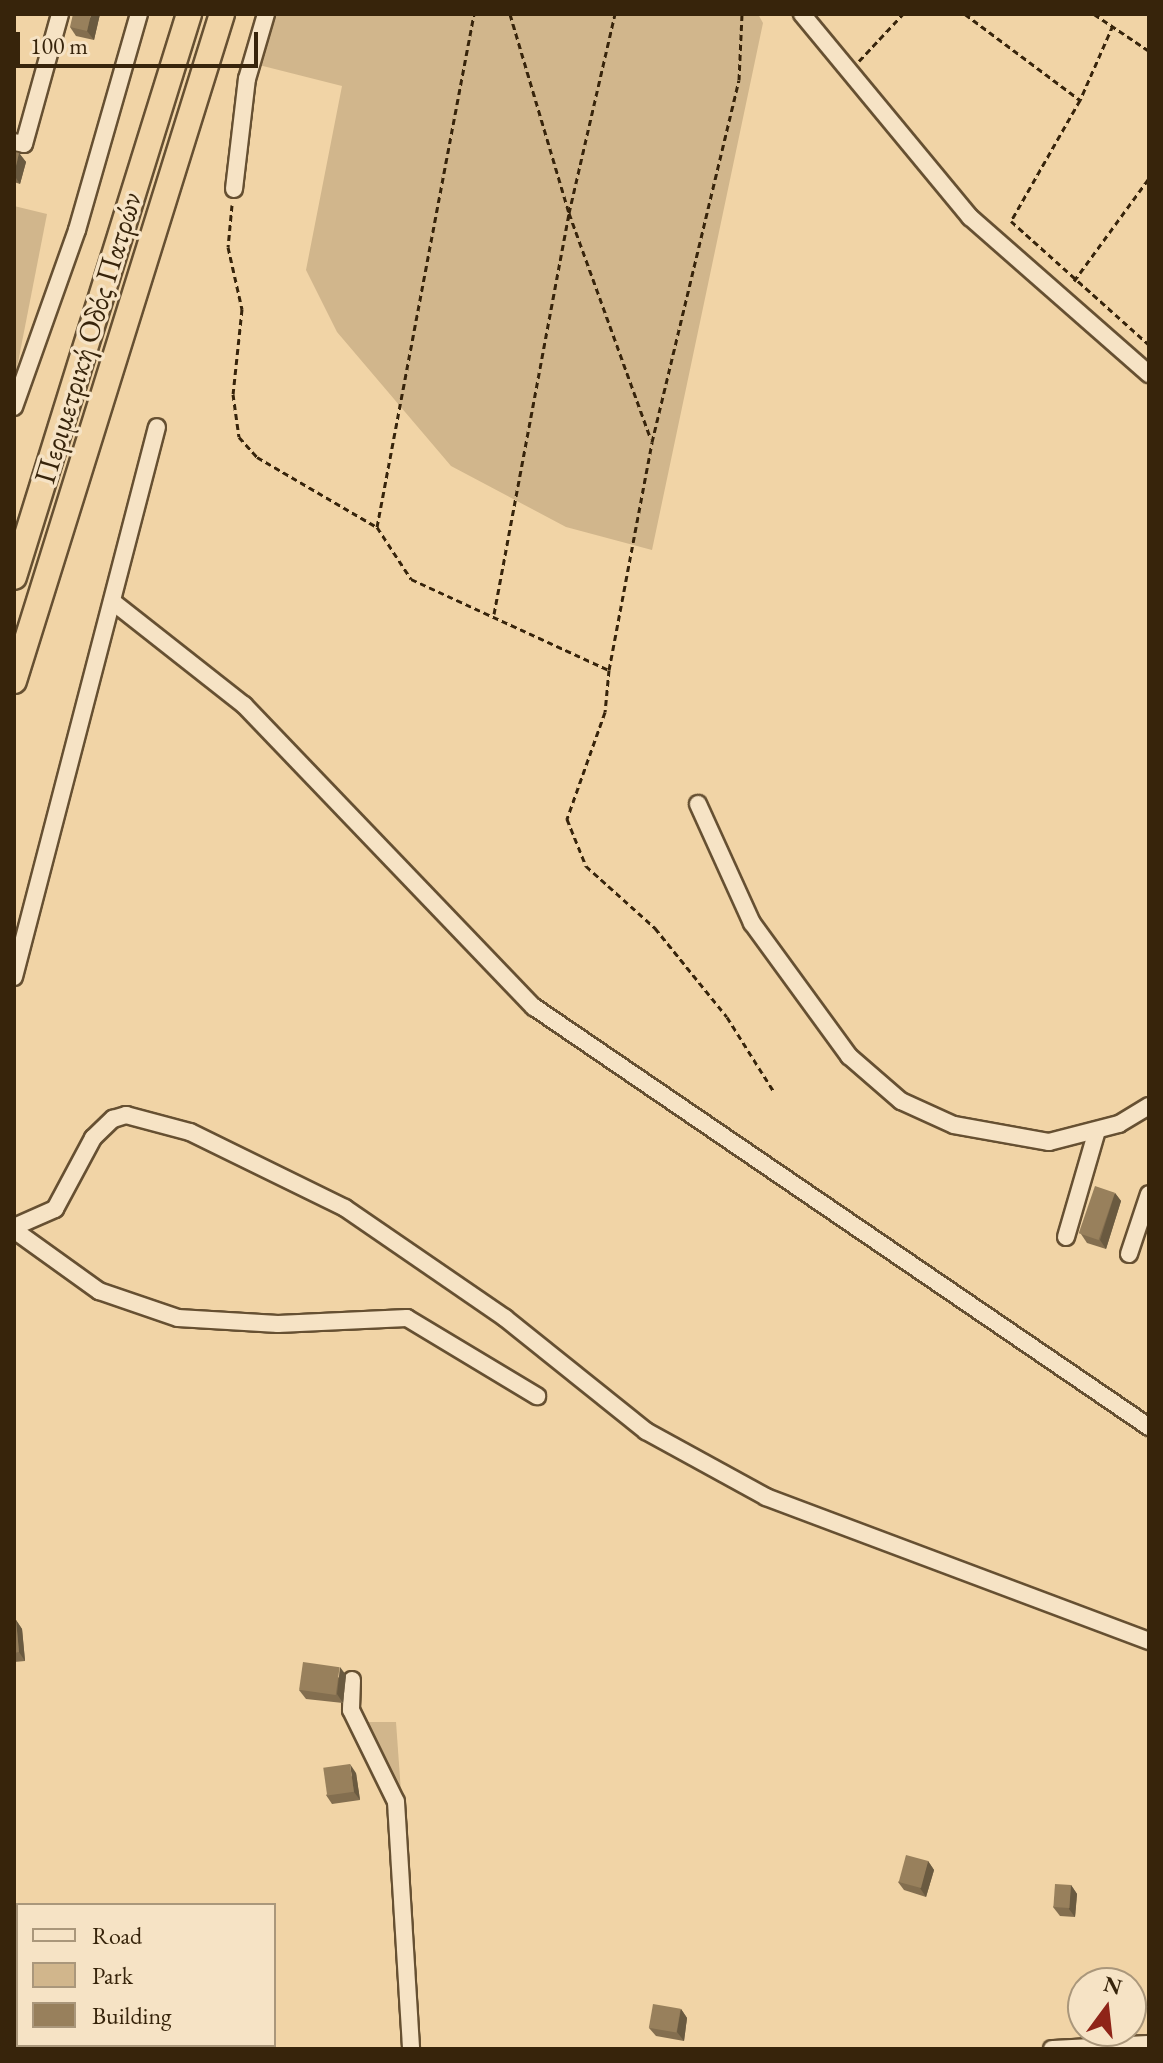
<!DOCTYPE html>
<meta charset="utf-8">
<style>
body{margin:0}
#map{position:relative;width:1163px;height:2063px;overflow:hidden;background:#f1d4a6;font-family:"EB Garamond",serif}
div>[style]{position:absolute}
.green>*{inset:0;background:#d1b68c}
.path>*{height:3px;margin-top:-1.5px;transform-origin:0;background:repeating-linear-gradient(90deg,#37240b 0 6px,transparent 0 10px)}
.roads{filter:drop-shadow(2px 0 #665032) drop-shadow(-2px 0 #665032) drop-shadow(0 2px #665032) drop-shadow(0 -2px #665032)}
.minor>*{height:16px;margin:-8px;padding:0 8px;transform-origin:8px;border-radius:8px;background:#f6e3c5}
.highway>*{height:24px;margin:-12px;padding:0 12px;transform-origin:12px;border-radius:12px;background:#f1d4a6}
.wall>*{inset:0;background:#836e4f}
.shaded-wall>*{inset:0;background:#6a5a40;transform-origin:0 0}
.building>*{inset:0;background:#98805c;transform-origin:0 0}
span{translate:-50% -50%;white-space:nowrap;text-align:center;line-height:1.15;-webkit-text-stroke:7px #f6e3c5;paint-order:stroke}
.street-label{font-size:30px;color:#37240b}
.frame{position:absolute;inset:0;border:16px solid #37240b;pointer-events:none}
.legend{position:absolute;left:16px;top:1903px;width:260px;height:144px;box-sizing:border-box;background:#f6e3c5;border:2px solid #aa977b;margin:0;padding:10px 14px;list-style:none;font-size:24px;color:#37240b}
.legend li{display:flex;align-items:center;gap:16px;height:40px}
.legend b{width:40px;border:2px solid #aa977b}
.north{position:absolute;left:1067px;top:1967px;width:80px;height:80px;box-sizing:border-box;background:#f6e3c5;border:2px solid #aa977b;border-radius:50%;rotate:15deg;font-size:22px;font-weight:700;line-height:32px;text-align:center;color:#37240b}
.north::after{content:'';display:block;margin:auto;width:28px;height:36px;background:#8f2418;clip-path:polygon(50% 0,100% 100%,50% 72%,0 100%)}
.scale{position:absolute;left:16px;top:32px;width:242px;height:36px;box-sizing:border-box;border:4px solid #37240b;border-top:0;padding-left:10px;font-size:24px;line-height:28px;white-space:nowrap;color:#37240b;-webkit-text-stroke:6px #f6e3c5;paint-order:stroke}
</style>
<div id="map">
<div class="green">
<i style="clip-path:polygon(269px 14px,758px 14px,763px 23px,652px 550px,566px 527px,451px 466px,337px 332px,306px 270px,342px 86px,251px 63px)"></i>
<i style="clip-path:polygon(14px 206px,47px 214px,14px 383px)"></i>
<i style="clip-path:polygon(367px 1722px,396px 1722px,401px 1792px)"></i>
</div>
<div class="path">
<i style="left:510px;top:14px;width:208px;rotate:73.5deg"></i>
<i style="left:569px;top:213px;width:240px;rotate:70.1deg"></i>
<i style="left:965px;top:14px;width:144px;rotate:36.8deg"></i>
<i style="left:1094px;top:14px;width:66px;rotate:33.9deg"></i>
<i style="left:1113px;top:25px;width:82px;rotate:113.7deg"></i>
<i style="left:1080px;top:100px;width:139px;rotate:119.7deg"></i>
<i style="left:1011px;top:221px;width:186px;rotate:41.9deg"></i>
<i style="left:859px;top:61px;width:64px;rotate:-46.9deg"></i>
<i style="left:232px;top:205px;width:42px;rotate:95.4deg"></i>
<i style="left:228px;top:247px;width:64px;rotate:77.3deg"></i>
<i style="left:242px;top:309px;width:85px;rotate:96deg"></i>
<i style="left:233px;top:394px;width:43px;rotate:82.1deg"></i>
<i style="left:239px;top:437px;width:27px;rotate:48deg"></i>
<i style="left:257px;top:457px;width:139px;rotate:30.3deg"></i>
<i style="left:377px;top:527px;width:62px;rotate:56.8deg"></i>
<i style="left:411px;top:579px;width:218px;rotate:24.7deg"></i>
<i style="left:609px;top:670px;width:232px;rotate:-79.3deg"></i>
<i style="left:652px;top:442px;width:372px;rotate:-76.5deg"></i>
<i style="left:739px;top:80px;width:66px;rotate:-87.4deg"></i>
<i style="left:1074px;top:281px;width:127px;rotate:-53.9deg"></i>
<i style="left:377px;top:527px;width:522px;rotate:-79.29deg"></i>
<i style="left:494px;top:614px;width:408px;rotate:-79.4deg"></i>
<i style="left:569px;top:213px;width:204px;rotate:-77deg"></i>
<i style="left:609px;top:670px;width:42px;rotate:95.4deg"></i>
<i style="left:605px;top:712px;width:114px;rotate:109.6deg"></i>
<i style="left:567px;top:819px;width:51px;rotate:68deg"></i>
<i style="left:586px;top:866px;width:93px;rotate:41.9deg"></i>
<i style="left:655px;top:928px;width:114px;rotate:51deg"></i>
<i style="left:727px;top:1017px;width:89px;rotate:57.9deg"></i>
</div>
<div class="roads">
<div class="minor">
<i style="left:802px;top:14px;width:264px;rotate:50.4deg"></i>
<i style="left:970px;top:217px;width:238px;rotate:41.3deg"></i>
<i style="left:14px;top:142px;width:10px;rotate:11deg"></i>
<i style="left:24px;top:144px;width:135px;rotate:-74.5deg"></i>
<i style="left:234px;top:189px;width:111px;rotate:-83.3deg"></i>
<i style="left:247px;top:79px;width:68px;rotate:-73.7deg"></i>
<i style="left:14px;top:407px;width:188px;rotate:-70.4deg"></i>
<i style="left:77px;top:230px;width:225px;rotate:-74deg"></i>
<i style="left:113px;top:602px;width:167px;rotate:38.2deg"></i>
<i style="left:244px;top:705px;width:419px;rotate:46.2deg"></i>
<i style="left:534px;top:1007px;width:745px;rotate:34.33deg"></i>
<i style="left:698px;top:804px;width:131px;rotate:65.6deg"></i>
<i style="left:752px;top:923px;width:165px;rotate:53.9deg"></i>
<i style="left:849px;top:1056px;width:69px;rotate:40.9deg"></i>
<i style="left:901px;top:1101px;width:58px;rotate:24.4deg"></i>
<i style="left:954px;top:1125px;width:97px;rotate:10.1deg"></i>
<i style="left:1049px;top:1142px;width:72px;rotate:-14.4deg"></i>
<i style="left:1119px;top:1124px;width:35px;rotate:-31deg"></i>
<i style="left:14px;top:977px;width:568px;rotate:-75.43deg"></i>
<i style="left:14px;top:1227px;width:45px;rotate:-23.7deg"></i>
<i style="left:55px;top:1209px;width:81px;rotate:-61.8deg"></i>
<i style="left:93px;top:1138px;width:28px;rotate:-44deg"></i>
<i style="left:113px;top:1119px;width:14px;rotate:-17deg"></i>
<i style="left:126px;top:1115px;width:66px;rotate:14.9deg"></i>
<i style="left:190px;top:1132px;width:173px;rotate:26.1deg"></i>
<i style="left:345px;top:1208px;width:194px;rotate:34.5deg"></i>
<i style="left:505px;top:1318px;width:181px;rotate:38.7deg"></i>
<i style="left:646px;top:1431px;width:137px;rotate:28.8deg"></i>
<i style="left:766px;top:1497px;width:409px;rotate:20.6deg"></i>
<i style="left:14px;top:1230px;width:105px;rotate:35.7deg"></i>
<i style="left:99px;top:1291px;width:83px;rotate:18.9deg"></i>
<i style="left:178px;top:1318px;width:100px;rotate:3.4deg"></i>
<i style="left:278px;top:1324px;width:129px;rotate:-2.7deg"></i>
<i style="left:407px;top:1318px;width:152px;rotate:31deg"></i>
<i style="left:1066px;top:1237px;width:111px;rotate:-73.8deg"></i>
<i style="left:1129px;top:1254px;width:63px;rotate:-71.6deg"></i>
<i style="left:352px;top:1680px;width:30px;rotate:92deg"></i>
<i style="left:351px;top:1710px;width:102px;rotate:63.9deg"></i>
<i style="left:396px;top:1802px;width:247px;rotate:86.5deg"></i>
<i style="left:14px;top:1934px;width:4px"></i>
<i style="left:1052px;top:2049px;width:97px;rotate:-3deg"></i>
</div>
<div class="highway">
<i style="left:14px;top:577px;width:590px;rotate:-72.73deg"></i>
<i style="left:14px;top:681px;width:699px;rotate:-72.68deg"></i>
</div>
</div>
<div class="wall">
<i style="clip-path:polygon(100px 14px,94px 40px,76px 36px,70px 27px)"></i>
<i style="clip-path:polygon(14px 152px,19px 153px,26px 162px,20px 184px,14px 182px)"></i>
<i style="clip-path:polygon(1115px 1193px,1121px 1201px,1106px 1249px,1087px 1243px,1081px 1234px)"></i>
<i style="clip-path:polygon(14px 1620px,16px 1620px,22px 1629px,25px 1661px,14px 1662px)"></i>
<i style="clip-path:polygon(346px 1675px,343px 1703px,306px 1699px,299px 1690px)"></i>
<i style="clip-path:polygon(356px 1773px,360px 1800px,332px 1804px,326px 1795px)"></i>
<i style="clip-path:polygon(928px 1861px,934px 1870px,926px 1897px,904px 1890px,898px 1882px)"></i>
<i style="clip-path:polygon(1071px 1885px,1077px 1894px,1075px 1917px,1060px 1916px,1053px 1907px)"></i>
<i style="clip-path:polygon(681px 2009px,687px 2018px,684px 2041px,656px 2036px,649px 2028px)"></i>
</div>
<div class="shaded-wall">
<i style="clip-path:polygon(91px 14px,100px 14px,94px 40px,87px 31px)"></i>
<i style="clip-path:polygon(19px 153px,26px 162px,20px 184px,14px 175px)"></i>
<i style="clip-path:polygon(1115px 1193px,1121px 1201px,1106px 1249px,1100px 1240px)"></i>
<i style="clip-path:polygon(16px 1620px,22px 1629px,25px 1661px,19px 1652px)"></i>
<i style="clip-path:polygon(340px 1667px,346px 1675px,343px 1703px,337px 1694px)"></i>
<i style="clip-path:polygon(350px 1764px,356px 1773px,360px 1800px,354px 1792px)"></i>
<i style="clip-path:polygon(928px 1861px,934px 1870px,926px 1897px,920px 1888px)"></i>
<i style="clip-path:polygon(1071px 1885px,1077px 1894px,1075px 1917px,1069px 1909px)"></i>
<i style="clip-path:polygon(681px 2009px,687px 2018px,684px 2041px,677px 2032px)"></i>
<i style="left:67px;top:2045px;width:6px;height:4px"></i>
</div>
<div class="building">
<i style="clip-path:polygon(73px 14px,91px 14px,87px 31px,70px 27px)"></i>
<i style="clip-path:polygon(14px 152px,19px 153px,14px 174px)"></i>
<i style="left:1095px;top:1186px;width:21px;height:50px;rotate:19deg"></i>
<i style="clip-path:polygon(14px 1620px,16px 1620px,19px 1652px,14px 1653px)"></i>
<i style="left:303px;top:1662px;width:37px;height:28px;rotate:8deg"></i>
<i style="left:350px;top:1764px;width:28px;height:27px;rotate:82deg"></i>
<i style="left:906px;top:1855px;width:23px;height:28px;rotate:15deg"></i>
<i style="left:1055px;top:1884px;width:16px;height:23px;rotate:4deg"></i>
<i style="left:653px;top:2004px;width:28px;height:24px;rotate:10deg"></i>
<i style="left:51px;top:2045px;width:16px;height:4px"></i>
<i style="left:124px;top:2045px;width:14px;height:4px"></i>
<i style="clip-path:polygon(152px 2046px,152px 2049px,141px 2049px,141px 2048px)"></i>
</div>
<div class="street-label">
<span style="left:88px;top:338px;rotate:-73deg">Περιμετρική Οδός Πατρών</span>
</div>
<div class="frame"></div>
<ul class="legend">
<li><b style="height:10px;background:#f6e3c5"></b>Road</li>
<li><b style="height:22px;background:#d1b68c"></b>Park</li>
<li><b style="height:22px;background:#98805c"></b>Building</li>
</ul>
<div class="north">N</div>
<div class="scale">100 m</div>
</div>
